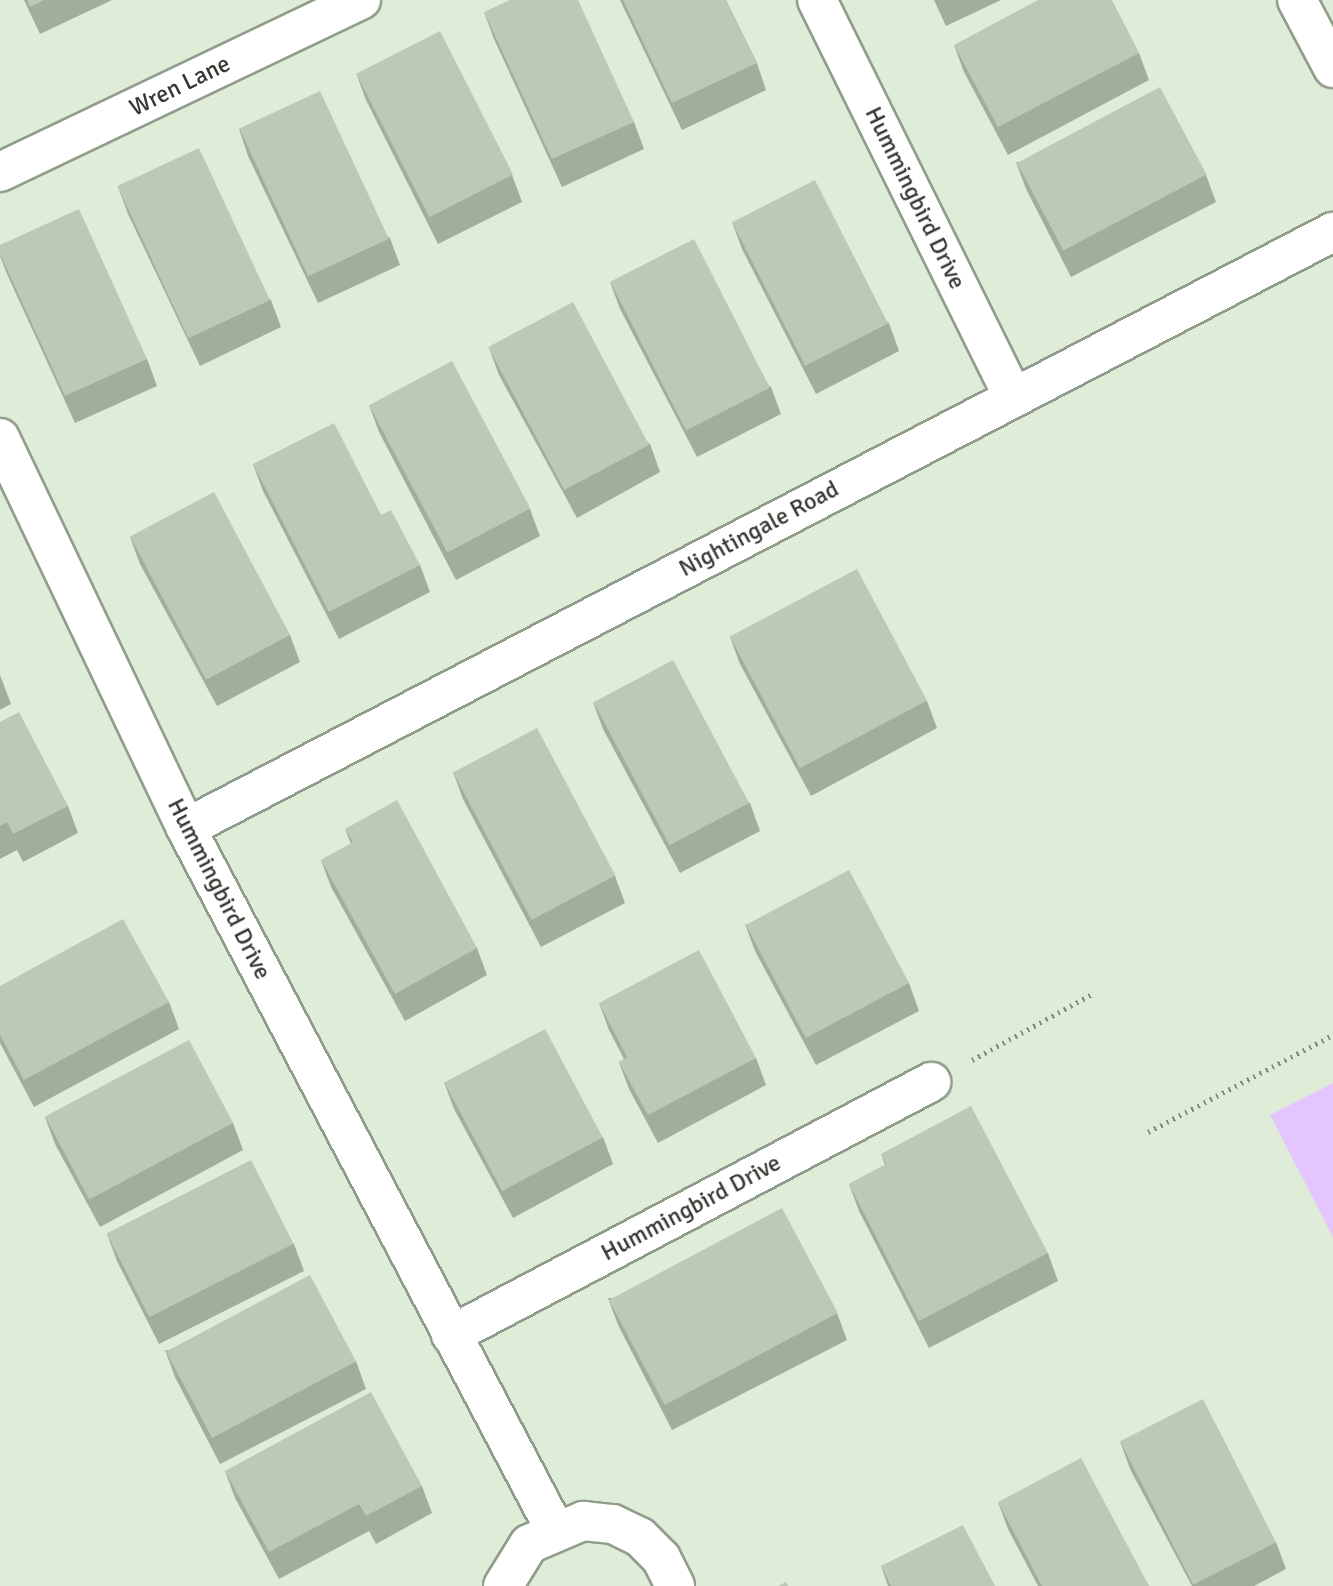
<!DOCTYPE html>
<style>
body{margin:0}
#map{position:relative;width:1333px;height:1586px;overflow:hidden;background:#dfecd8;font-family:Signika,sans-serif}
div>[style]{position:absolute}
.green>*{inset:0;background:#e5c5fd}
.path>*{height:4.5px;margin-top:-2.25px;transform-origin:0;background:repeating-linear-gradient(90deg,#838b7e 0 2px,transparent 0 7px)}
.roads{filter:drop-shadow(2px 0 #909d8a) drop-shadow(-2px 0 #909d8a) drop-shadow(0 2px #909d8a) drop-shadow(0 -2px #909d8a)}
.minor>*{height:38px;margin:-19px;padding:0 19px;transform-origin:19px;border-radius:19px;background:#fff}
.wall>*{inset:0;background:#a2ad9c}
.building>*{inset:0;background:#bcc9b5;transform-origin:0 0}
span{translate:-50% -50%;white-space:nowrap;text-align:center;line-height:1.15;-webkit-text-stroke:5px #fff;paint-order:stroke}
.street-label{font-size:24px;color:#343931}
</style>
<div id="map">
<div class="green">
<i style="clip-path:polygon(1333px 1083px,1333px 1237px,1270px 1115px)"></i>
</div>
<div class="path">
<i style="left:972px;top:1060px;width:137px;rotate:-28.8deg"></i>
<i style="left:1148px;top:1132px;width:209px;rotate:-27.7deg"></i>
</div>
<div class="roads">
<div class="minor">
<i style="left:817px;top:0;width:443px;rotate:63.7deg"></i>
<i style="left:1297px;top:0;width:77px;rotate:62.1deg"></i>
<i style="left:0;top:172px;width:400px;rotate:-25.5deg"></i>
<i style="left:0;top:438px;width:432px;rotate:64.5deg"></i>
<i style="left:186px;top:828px;width:791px;rotate:62.27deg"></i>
<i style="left:186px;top:828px;width:1293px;rotate:-27.46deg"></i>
<i style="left:451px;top:1335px;width:543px;rotate:-27.79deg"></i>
<i style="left:503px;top:1586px;width:49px;rotate:-58.2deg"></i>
<i style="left:529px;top:1544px;width:59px;rotate:-23.1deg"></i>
<i style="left:583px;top:1521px;width:30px;rotate:6deg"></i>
<i style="left:613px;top:1524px;width:30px;rotate:26deg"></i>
<i style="left:640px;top:1537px;width:30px;rotate:45deg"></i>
<i style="left:661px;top:1558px;width:31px;rotate:63deg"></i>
</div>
</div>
<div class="wall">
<i style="clip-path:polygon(24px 0,112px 0,40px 34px)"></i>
<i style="clip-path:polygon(620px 0,726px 0,757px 63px,766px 90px,682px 130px)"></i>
<i style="clip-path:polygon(934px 0,1001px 0,946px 26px)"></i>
<i style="clip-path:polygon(484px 12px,634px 122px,644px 149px,562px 187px,494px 39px)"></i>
<i style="clip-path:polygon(954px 45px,1139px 53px,1149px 80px,1008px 155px,964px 72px)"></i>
<i style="clip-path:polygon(356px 73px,512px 175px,522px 202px,438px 244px,366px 100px)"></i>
<i style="clip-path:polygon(239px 129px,390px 238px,400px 265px,318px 303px,248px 156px)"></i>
<i style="clip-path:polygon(1016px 162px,1206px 175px,1216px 202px,1071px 277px,1026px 189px)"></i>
<i style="clip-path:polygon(118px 187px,271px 300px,281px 327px,200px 366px,128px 214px)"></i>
<i style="clip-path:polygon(732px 222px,889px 323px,899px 351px,816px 394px,742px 249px)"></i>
<i style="clip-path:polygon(0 245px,147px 359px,157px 386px,75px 423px,7px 274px,0 256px)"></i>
<i style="clip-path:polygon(610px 282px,771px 387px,781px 414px,697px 457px,620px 309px)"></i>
<i style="clip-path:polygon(489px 348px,650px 444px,660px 472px,577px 518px,499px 375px)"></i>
<i style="clip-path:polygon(369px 405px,530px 509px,540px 536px,456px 580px,379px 432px)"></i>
<i style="clip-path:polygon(253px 464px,381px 515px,420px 565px,430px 592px,339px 639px,263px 491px)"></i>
<i style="clip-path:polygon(130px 537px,290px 635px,300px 662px,217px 706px,140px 564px)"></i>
<i style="clip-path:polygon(730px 637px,927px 701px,937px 728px,811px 796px,740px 664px)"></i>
<i style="clip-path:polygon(0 675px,11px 704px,0 710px)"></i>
<i style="clip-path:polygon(593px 702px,750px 803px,760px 831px,680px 873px,603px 729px)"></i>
<i style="clip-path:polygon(0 722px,68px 806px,78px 833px,23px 862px,17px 850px,0 859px)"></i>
<i style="clip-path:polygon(453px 772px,615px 876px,625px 903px,541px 947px,463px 799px)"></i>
<i style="clip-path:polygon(345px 829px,477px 948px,487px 975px,405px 1021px,331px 887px,321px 860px,351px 844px)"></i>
<i style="clip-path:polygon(745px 924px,909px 983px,919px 1011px,816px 1065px,755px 951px)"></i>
<i style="clip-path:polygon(0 986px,169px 1002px,179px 1029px,34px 1107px,0 1043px)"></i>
<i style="clip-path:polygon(599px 1003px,756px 1058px,766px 1085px,658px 1143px,629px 1089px,619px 1062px,624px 1059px,609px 1030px)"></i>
<i style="clip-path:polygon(444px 1082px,603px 1137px,613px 1164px,513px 1218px,454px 1109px)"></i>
<i style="clip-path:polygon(45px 1117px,233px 1123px,243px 1150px,100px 1227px,55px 1144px)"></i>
<i style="clip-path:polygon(881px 1154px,1048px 1253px,1058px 1281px,929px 1348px,859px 1211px,849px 1184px,885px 1165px)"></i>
<i style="clip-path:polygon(107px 1234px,294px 1244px,304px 1271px,159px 1344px,117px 1261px)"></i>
<i style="clip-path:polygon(608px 1298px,837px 1313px,847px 1340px,672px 1430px,618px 1325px)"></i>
<i style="clip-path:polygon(165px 1350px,356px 1361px,366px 1389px,220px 1464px,175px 1377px)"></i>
<i style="clip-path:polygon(1120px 1441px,1276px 1542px,1286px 1569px,1254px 1586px,1192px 1586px,1130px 1469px)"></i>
<i style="clip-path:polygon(225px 1471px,422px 1486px,432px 1513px,376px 1544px,369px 1531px,279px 1579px,235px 1498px)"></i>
<i style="clip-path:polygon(998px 1502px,1149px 1586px,1038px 1586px,1008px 1529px)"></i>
<i style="clip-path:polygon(881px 1566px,995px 1586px,888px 1586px)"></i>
</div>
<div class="building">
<i style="clip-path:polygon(27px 0,44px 0,30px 7px)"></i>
<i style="clip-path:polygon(510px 0,578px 0,634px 122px,552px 159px,484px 12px)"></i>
<i style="clip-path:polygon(623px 0,726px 0,757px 63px,672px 103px)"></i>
<i style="clip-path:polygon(1038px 0,1112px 0,1139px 53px,998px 127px,954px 45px)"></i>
<i style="left:440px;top:31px;width:161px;height:94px;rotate:63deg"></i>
<i style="left:1160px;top:87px;width:99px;height:162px;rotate:62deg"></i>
<i style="left:320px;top:91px;width:163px;height:89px;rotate:65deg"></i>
<i style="left:199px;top:148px;width:168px;height:90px;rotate:65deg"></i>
<i style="left:815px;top:180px;width:161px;height:93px;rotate:63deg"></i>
<i style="clip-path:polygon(79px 209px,147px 359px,65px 396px,0 254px,0 245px)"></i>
<i style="left:694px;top:239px;width:167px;height:94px;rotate:63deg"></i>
<i style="left:573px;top:302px;width:162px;height:96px;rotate:62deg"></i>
<i style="left:452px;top:361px;width:167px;height:94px;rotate:62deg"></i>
<i style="clip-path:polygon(334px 423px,381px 515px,391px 510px,420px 565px,329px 612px,253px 464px)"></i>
<i style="left:214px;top:492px;width:162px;height:95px;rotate:62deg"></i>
<i style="left:857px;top:569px;width:149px;height:144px;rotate:62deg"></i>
<i style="left:673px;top:660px;width:162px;height:90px;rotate:62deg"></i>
<i style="clip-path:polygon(19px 712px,68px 806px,13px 834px,7px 822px,0 826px,0 722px)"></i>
<i style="left:537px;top:728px;width:167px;height:95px;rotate:62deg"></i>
<i style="clip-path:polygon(397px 800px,477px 948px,395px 994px,321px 860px,353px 842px,345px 829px)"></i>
<i style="left:849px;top:870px;width:128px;height:117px;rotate:62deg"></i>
<i style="clip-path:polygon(123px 919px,169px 1002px,24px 1080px,0 1035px,0 986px)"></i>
<i style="clip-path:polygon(699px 950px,756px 1058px,648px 1115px,619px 1062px,627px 1057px,599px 1003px)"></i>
<i style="left:545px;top:1029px;width:123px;height:114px;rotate:62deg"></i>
<i style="left:189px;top:1040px;width:94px;height:163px;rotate:62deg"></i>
<i style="clip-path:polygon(971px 1106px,1048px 1253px,919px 1321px,849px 1184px,886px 1164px,881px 1154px)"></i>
<i style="left:251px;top:1160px;width:94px;height:162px;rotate:63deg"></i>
<i style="left:782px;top:1208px;width:119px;height:196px;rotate:62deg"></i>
<i style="left:310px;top:1275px;width:98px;height:163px;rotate:62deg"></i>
<i style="clip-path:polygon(371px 1392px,422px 1486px,366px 1516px,359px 1504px,269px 1552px,225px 1471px)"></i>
<i style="left:1203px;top:1399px;width:161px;height:93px;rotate:63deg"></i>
<i style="clip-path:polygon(1081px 1458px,1149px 1586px,1042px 1586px,998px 1502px)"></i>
<i style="clip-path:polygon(963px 1525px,995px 1586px,891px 1586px,881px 1566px)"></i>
<i style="clip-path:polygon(786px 1582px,788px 1586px,778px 1586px)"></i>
</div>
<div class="street-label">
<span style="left:180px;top:86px;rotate:-26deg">Wren Lane</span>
<span style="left:915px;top:198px;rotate:64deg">Hummingbird Drive</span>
<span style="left:759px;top:529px;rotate:-28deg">Nightingale Road</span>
<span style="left:219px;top:889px;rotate:63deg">Hummingbird Drive</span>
<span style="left:691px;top:1208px;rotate:-28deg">Hummingbird Drive</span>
</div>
</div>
